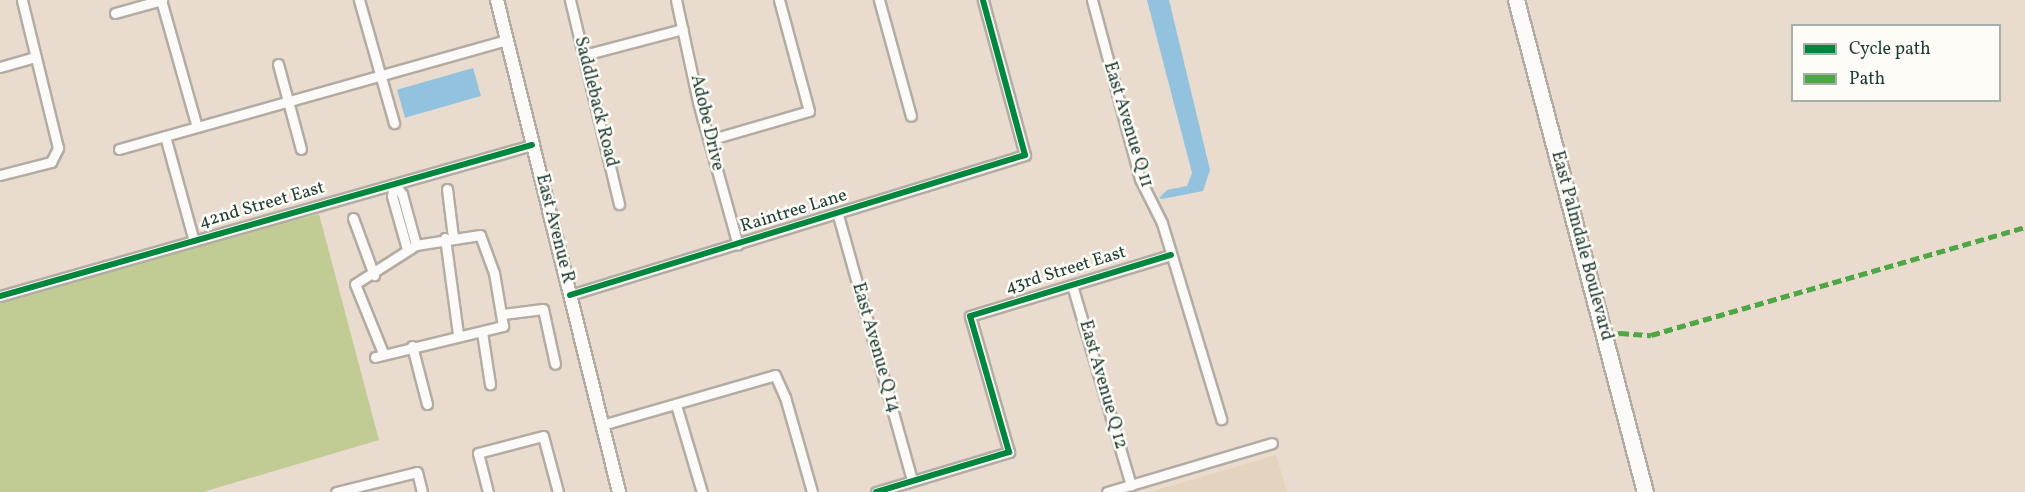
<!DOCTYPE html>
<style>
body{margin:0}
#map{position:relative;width:2025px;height:492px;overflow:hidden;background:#e9dbcd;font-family:Vollkorn,serif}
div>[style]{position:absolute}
.built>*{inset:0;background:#e4d3bd}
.green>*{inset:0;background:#c1cc95}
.water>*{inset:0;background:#92c2de;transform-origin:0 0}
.roads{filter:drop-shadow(2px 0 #b2aca3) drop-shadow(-2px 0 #b2aca3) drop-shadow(0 2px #b2aca3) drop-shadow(0 -2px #b2aca3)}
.minor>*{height:9px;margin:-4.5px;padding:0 4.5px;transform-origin:4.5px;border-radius:4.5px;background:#fcfaf8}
.secondary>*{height:12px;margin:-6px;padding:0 6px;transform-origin:6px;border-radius:6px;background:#fcfaf8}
.trunk>*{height:15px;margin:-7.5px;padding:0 7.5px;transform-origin:7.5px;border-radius:7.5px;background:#fcfaf8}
.quiet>*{height:4.5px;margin-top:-2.25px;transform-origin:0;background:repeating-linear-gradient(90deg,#4fa644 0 9px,transparent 0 13.5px)}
.cycleway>*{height:6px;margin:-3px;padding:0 3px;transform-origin:3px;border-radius:3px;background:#00873e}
span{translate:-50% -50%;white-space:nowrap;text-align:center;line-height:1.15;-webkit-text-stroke:5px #fdfcf7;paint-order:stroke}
.street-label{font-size:18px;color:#1f3d34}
.legend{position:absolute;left:1791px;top:24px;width:210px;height:78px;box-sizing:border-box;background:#fdfcf7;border:2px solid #a4b0a9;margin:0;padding:8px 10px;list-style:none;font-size:18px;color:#1f3d34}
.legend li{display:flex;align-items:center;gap:12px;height:30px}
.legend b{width:30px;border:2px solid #a4b0a9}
</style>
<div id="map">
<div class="built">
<i style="clip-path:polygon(1276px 455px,1287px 492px,1150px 492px)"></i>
</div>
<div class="green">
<i style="clip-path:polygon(319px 214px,379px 440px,203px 492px,0 492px,0 296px)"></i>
</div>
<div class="water">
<i style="clip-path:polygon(1147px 0,1169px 0,1210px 170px,1203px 191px,1162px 199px,1159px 198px,1167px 190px,1187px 186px,1192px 173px)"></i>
<i style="left:473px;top:68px;width:29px;height:79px;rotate:74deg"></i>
</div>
<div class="roads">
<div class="minor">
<i style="left:161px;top:0;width:132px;rotate:74.2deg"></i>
<i style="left:359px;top:0;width:128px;rotate:74.1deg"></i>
<i style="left:570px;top:0;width:210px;rotate:76.5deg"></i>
<i style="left:676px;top:0;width:104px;rotate:77.8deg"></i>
<i style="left:698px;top:102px;width:148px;rotate:74.4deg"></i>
<i style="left:879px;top:0;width:120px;rotate:74.6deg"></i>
<i style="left:1092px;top:0;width:185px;rotate:75deg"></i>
<i style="left:1140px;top:179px;width:49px;rotate:63.4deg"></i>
<i style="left:1162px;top:223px;width:205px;rotate:73.2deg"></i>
<i style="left:115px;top:13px;width:49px;rotate:-15.5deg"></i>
<i style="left:584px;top:55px;width:102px;rotate:-14.7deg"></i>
<i style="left:278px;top:64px;width:88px;rotate:74.9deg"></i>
<i style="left:0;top:67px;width:37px;rotate:-16deg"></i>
<i style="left:165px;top:136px;width:109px;rotate:74.6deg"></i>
<i style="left:709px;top:140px;width:104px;rotate:-16.2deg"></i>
<i style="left:809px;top:111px;width:115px;rotate:-105.1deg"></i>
<i style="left:119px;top:149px;width:403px;rotate:-15.7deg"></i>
<i style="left:0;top:175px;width:53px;rotate:-14.3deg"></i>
<i style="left:51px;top:162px;width:16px;rotate:-63deg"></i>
<i style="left:58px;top:148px;width:152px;rotate:-103.7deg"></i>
<i style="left:447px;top:189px;width:48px;rotate:82.9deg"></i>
<i style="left:838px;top:215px;width:275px;rotate:74.4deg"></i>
<i style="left:353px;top:218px;width:61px;rotate:69.8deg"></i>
<i style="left:445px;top:238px;width:97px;rotate:82.3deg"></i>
<i style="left:407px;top:249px;width:55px;rotate:-105.8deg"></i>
<i style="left:392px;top:196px;width:12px;rotate:-81deg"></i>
<i style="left:394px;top:184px;width:13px;rotate:51deg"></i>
<i style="left:402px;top:194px;width:53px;rotate:74.6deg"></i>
<i style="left:1072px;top:285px;width:209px;rotate:73.6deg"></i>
<i style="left:570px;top:295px;width:476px;rotate:-17.1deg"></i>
<i style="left:1025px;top:155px;width:161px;rotate:-105.2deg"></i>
<i style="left:0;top:296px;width:553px;rotate:-15.85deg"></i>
<i style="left:503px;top:314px;width:40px;rotate:-7.1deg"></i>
<i style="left:543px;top:309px;width:56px;rotate:77.7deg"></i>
<i style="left:482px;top:332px;width:53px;rotate:81.3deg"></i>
<i style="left:412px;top:346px;width:60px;rotate:75.5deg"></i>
<i style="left:375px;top:357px;width:132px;rotate:-13.6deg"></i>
<i style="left:503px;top:326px;width:54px;rotate:-99.6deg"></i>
<i style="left:494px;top:273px;width:40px;rotate:-110.2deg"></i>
<i style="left:480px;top:235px;width:65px;rotate:171.1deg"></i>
<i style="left:416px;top:245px;width:72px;rotate:147.4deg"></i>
<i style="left:355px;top:284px;width:74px;rotate:67.9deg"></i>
<i style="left:676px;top:405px;width:91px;rotate:73.4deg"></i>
<i style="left:602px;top:425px;width:180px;rotate:-16.1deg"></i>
<i style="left:775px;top:375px;width:24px;rotate:66deg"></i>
<i style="left:785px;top:397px;width:99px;rotate:74.1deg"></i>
<i style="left:336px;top:492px;width:83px;rotate:-13.9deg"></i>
<i style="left:417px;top:472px;width:21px;rotate:76deg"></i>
<i style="left:488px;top:492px;width:40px;rotate:-104.4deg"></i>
<i style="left:478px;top:453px;width:67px;rotate:-14.7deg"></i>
<i style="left:543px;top:436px;width:58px;rotate:75deg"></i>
<i style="left:876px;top:492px;width:139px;rotate:-16.7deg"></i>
<i style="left:1009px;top:452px;width:141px;rotate:-106deg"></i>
<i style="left:970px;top:316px;width:210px;rotate:-16.9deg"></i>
<i style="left:1107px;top:492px;width:172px;rotate:-16.5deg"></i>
</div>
<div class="secondary">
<i style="left:497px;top:0;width:507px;rotate:76.07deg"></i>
</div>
<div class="trunk">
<i style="left:1516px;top:0;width:509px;rotate:75.31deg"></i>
</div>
</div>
<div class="quiet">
<i style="left:1605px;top:337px;width:16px;rotate:-15deg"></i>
<i style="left:1620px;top:333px;width:31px;rotate:4deg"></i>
<i style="left:1651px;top:335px;width:389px;rotate:-16.1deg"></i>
</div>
<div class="cycleway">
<i style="left:570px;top:295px;width:476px;rotate:-17.1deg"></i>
<i style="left:1025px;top:155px;width:161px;rotate:-105.2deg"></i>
<i style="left:0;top:296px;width:553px;rotate:-15.85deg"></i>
<i style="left:876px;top:492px;width:139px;rotate:-16.7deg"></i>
<i style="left:1009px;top:452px;width:141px;rotate:-106deg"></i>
<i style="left:970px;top:316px;width:210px;rotate:-16.9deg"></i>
</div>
<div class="street-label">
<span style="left:595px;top:102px;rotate:76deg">Saddleback Road</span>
<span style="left:706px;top:123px;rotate:77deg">Adobe Drive</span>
<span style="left:1127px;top:125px;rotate:73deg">East Avenue Q 11</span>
<span style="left:262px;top:206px;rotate:-16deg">42nd Street East</span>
<span style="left:794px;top:212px;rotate:-17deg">Raintree Lane</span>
<span style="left:554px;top:229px;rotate:76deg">East Avenue R</span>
<span style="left:1581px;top:246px;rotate:75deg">East Palmdale Boulevard</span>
<span style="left:1066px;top:271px;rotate:-17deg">43rd Street East</span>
<span style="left:875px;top:348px;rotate:74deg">East Avenue Q 14</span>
<span style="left:1102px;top:385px;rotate:74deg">East Avenue Q 12</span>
</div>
<ul class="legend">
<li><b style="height:8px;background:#00873e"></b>Cycle path</li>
<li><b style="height:8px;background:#4fa644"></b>Path</li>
</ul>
</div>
